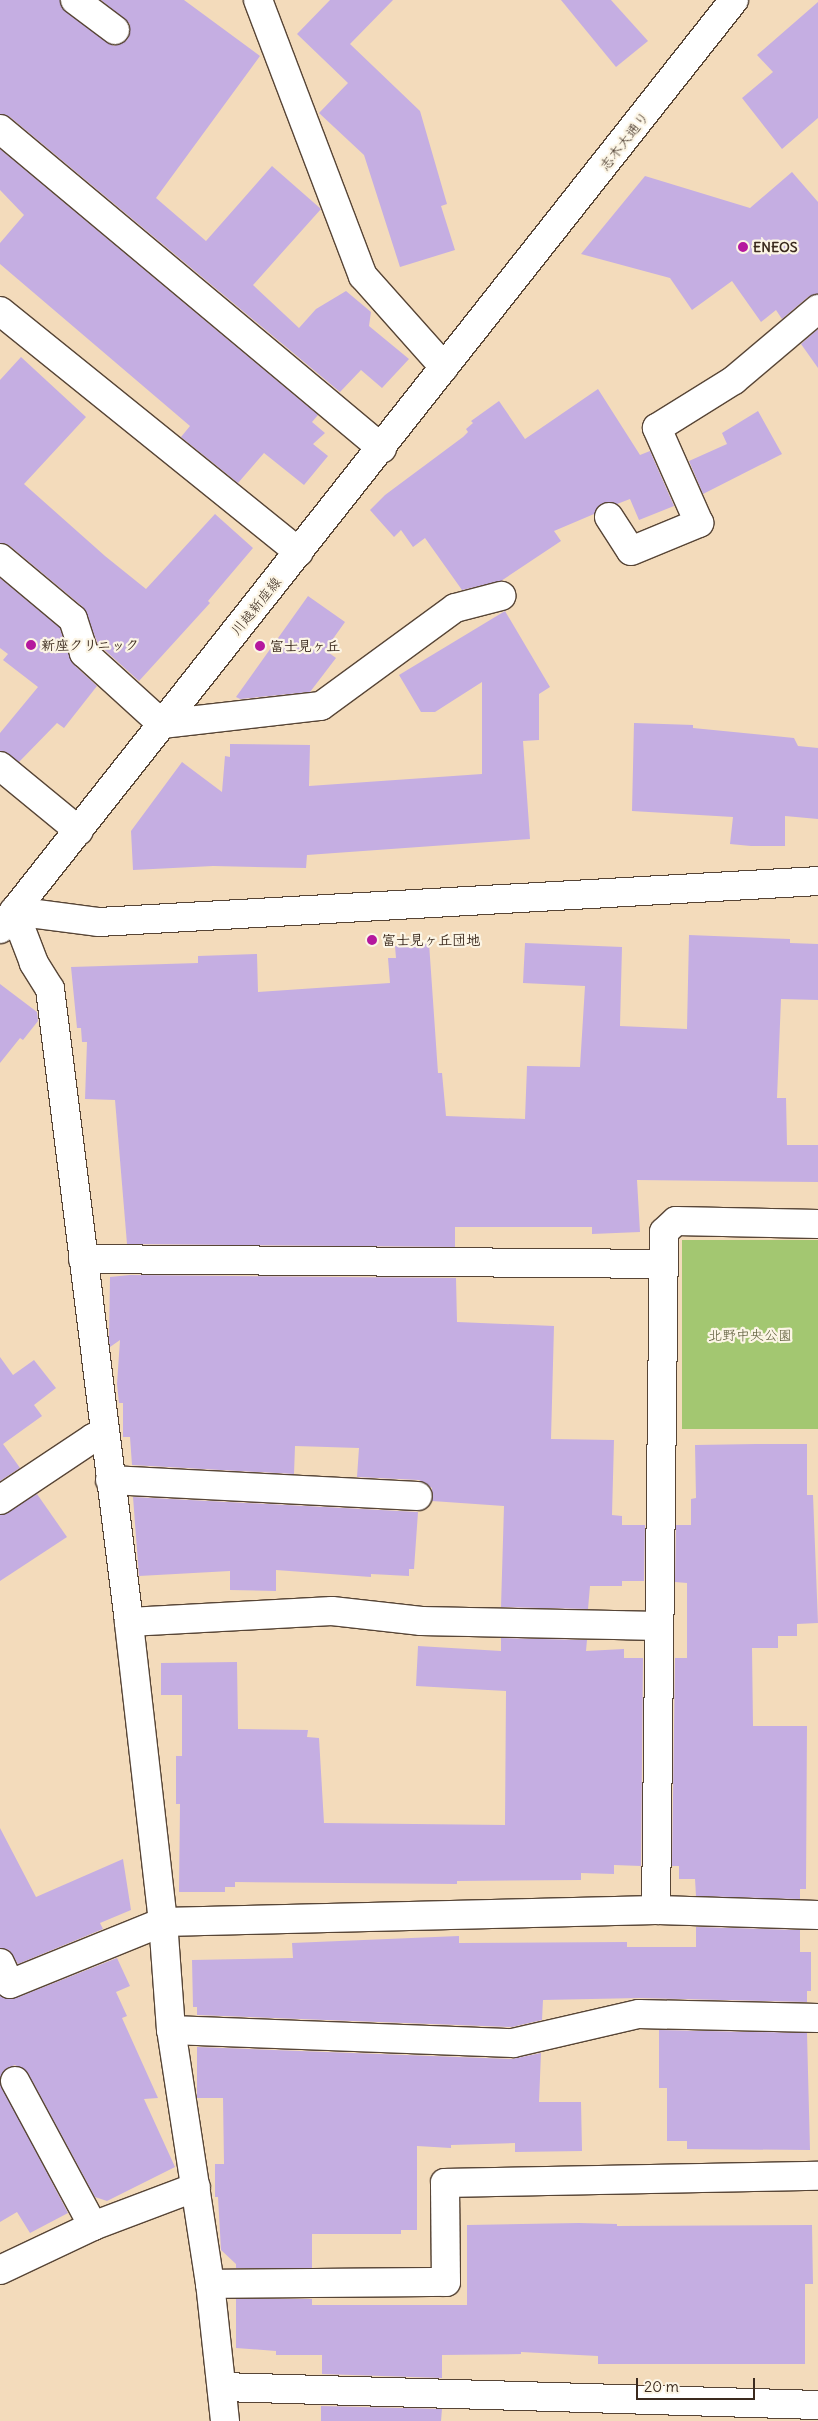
<!DOCTYPE html>
<meta charset="utf-8">
<style>
body{margin:0}
#map{position:relative;width:818px;height:2421px;overflow:hidden;background:#f3dbbb;font-family:Delius,"Klee One",sans-serif}
div>[style]{position:absolute}
.green>*{inset:0;background:#a3c771;transform-origin:0 0}
.building>*{inset:0;background:#c5aee2}
.roads{filter:drop-shadow(1px 0 #574536) drop-shadow(-1px 0 #574536) drop-shadow(0 1px #574536) drop-shadow(0 -1px #574536)}
.minor>*{height:28px;margin:-14px;padding:0 14px;transform-origin:14px;border-radius:14px;background:#fff}
.major>*{height:28px;margin:-14px;padding:0 14px;transform-origin:14px;border-radius:14px;background:#fff}
.dots>*{width:14px;height:14px;translate:-50% -50%;box-sizing:border-box;border:2px solid #fcf5e5;border-radius:50%}
span{translate:-50% -50%;white-space:nowrap;text-align:center;line-height:1.15;-webkit-text-stroke:4.5px #fcf5e5;paint-order:stroke}
.street-label{font-size:14px;color:#3b2a1e}
.poi-label{font-size:14px;color:#3b2a1e;font-weight:700}
.left{translate:0 -50%;text-align:left}
.park-label{font-size:14px;color:#5a5937}
.scale{position:absolute;left:636px;top:2378px;width:119px;height:22px;box-sizing:border-box;border:2px solid #3b2a1e;border-top:0;padding-left:6px;font-size:15px;line-height:18px;white-space:nowrap;color:#3b2a1e;-webkit-text-stroke:4px #fcf5e5;paint-order:stroke}
</style>
<div id="map">
<div class="green">
<i style="left:682px;top:1240px;width:136px;height:189px"></i>
</div>
<div class="building">
<i style="clip-path:polygon(0 0,60px 0,66px 12px,114px 46px,127px 40px,130px 24px,101px 0,184px 0,260px 56px,156px 198px,206px 241px,272px 166px,321px 209px,253px 285px,299px 328px,316px 309px,346px 291px,371px 312px,369px 326px,409px 359px,382px 388px,361px 370px,340px 392px,10px 117px,0 114px)"></i>
<i style="clip-path:polygon(330px 0,393px 0,350px 44px,420px 111px,447px 204px,441px 206px,455px 250px,400px 267px,364px 155px,319px 113px,348px 83px,297px 34px)"></i>
<i style="clip-path:polygon(561px 0,611px 0,648px 41px,616px 67px)"></i>
<i style="clip-path:polygon(818px 2px,818px 118px,782px 149px,742px 98px,773px 72px,757px 55px)"></i>
<i style="clip-path:polygon(0 149px,318px 415px,312px 422px,325px 433px,313px 444px,328px 456px,304px 485px,264px 453px,238px 483px,181px 437px,190px 426px,0 264px,0 243px,24px 215px,0 190px)"></i>
<i style="clip-path:polygon(792px 172px,818px 202px,818px 294px,808px 297px,782px 319px,776px 310px,761px 322px,732px 281px,692px 310px,670px 278px,581px 254px,645px 176px,750px 208px)"></i>
<i style="clip-path:polygon(818px 329px,818px 368px,801px 344px)"></i>
<i style="clip-path:polygon(21px 357px,86px 417px,24px 484px,105px 556px,146px 589px,215px 514px,253px 548px,208px 601px,210px 603px,139px 681px,98px 644px,83px 607px,10px 546px,0 543px,0 380px)"></i>
<i style="clip-path:polygon(598px 389px,640px 455px,650px 451px,674px 506px,639px 520px,630px 499px,617px 504px,601px 504px,594px 514px,554px 531px,561px 541px,501px 581px,462px 590px,425px 538px,413px 547px,401px 530px,394px 537px,370px 510px,385px 495px,463px 437px,468px 432px,466px 429px,473px 423px,471px 421px,499px 401px,525px 439px)"></i>
<i style="clip-path:polygon(758px 411px,782px 454px,703px 494px,689px 461px,727px 444px,722px 433px)"></i>
<i style="clip-path:polygon(0 578px,60px 628px,73px 664px,97px 686px,64px 728px,57px 723px,19px 762px,0 751px,0 733px,38px 687px,3px 660px,8px 654px,0 648px)"></i>
<i style="clip-path:polygon(308px 596px,345px 622px,325px 650px,336px 658px,310px 692px,240px 699px,236px 697px)"></i>
<i style="clip-path:polygon(505px 611px,550px 687px,539px 694px,539px 740px,523px 741px,530px 839px,307px 855px,306px 868px,213px 866px,133px 870px,131px 831px,182px 762px,222px 792px,225px 756px,230px 757px,230px 744px,310px 745px,309px 786px,482px 774px,482px 682px,435px 712px,421px 712px,399px 675px)"></i>
<i style="clip-path:polygon(634px 723px,693px 725px,693px 728px,794px 738px,798px 746px,818px 748px,818px 819px,785px 816px,785px 846px,751px 846px,730px 844px,733px 817px,632px 811px)"></i>
<i style="clip-path:polygon(689px 935px,790px 939px,790px 943px,818px 944px,818px 1000px,781px 999px,777px 1098px,786px 1098px,787px 1145px,818px 1145px,818px 1182px,637px 1180px,640px 1232px,592px 1234px,592px 1227px,455px 1227px,455px 1247px,127px 1244px,115px 1100px,85px 1099px,87px 1042px,82px 1042px,81px 1028px,77px 1028px,71px 967px,198px 963px,198px 956px,257px 954px,258px 992px,390px 983px,388px 958px,396px 958px,395px 946px,429px 943px,438px 1073px,442px 1073px,446px 1116px,525px 1119px,527px 1066px,580px 1067px,585px 986px,523px 983px,525px 943px,622px 947px,620px 1026px,687px 1029px)"></i>
<i style="clip-path:polygon(0 984px,37px 1012px,38px 1021px,23px 1040px,20px 1038px,0 1063px)"></i>
<i style="clip-path:polygon(130px 1275px,456px 1278px,457px 1322px,554px 1326px,551px 1439px,614px 1440px,612px 1515px,622px 1516px,622px 1525px,645px 1525px,644px 1581px,622px 1581px,622px 1586px,590px 1586px,588px 1609px,501px 1607px,504px 1506px,432px 1501px,432px 1488px,419px 1480px,357px 1477px,359px 1448px,295px 1446px,294px 1474px,132px 1465px,130px 1437px,123px 1437px,123px 1403px,119px 1403px,117px 1384px,120px 1340px,110px 1347px,109px 1339px,110px 1277px)"></i>
<i style="clip-path:polygon(0 1357px,13px 1375px,34px 1360px,56px 1388px,34px 1405px,42px 1416px,3px 1444px,20px 1468px,0 1481px)"></i>
<i style="clip-path:polygon(756px 1444px,807px 1444px,807px 1495px,813px 1495px,818px 1623px,797px 1624px,797px 1636px,778px 1636px,778px 1648px,752px 1648px,753px 1726px,807px 1726px,806px 1889px,800px 1889px,800px 1899px,696px 1896px,695px 1879px,679px 1879px,679px 1866px,672px 1866px,675px 1658px,687px 1658px,687px 1583px,675px 1582px,676px 1525px,691px 1525px,691px 1499px,696px 1498px,695px 1445px)"></i>
<i style="clip-path:polygon(37px 1494px,67px 1537px,0 1581px,0 1515px)"></i>
<i style="clip-path:polygon(133px 1497px,418px 1512px,414px 1569px,409px 1569px,409px 1576px,371px 1574px,371px 1577px,276px 1570px,276px 1591px,230px 1590px,230px 1571px,139px 1576px)"></i>
<i style="clip-path:polygon(501px 1638px,587px 1640px,586px 1651px,624px 1649px,624px 1658px,643px 1658px,641px 1866px,614px 1865px,614px 1874px,581px 1873px,581px 1880px,457px 1881px,457px 1884px,235px 1882px,235px 1887px,225px 1887px,225px 1892px,179px 1892px,180px 1804px,176px 1804px,176px 1756px,182px 1756px,182px 1695px,161px 1695px,161px 1663px,237px 1662px,238px 1729px,308px 1730px,307px 1737px,319px 1738px,324px 1823px,505px 1825px,506px 1691px,416px 1686px,418px 1646px,501px 1651px)"></i>
<i style="clip-path:polygon(0 1828px,36px 1897px,123px 1859px,131px 1910px,100px 1923px,103px 1929px,18px 1964px,9px 1950px,0 1948px)"></i>
<i style="clip-path:polygon(696px 1927px,800px 1930px,800px 1952px,811px 1952px,811px 1991px,807px 1991px,807px 2002px,639px 1998px,543px 2000px,542px 2020px,512px 2027px,197px 2015px,197px 2007px,193px 2007px,192px 1960px,293px 1958px,292px 1943px,459px 1936px,459px 1943px,627px 1942px,627px 1947px,696px 1947px)"></i>
<i style="clip-path:polygon(117px 1958px,130px 1986px,116px 1992px,127px 2016px,122px 2018px,158px 2098px,144px 2099px,175px 2167px,107px 2201px,95px 2197px,28px 2073px,15px 2065px,7px 2068px,0 2078px,0 1996px,16px 1998px)"></i>
<i style="clip-path:polygon(659px 2030px,807px 2033px,810px 2150px,687px 2149px,687px 2141px,667px 2141px,667px 2088px,659px 2088px)"></i>
<i style="clip-path:polygon(197px 2047px,512px 2059px,541px 2053px,539px 2102px,581px 2102px,582px 2151px,515px 2152px,515px 2143px,451px 2145px,451px 2148px,417px 2146px,417px 2230px,401px 2230px,401px 2234px,312px 2234px,312px 2268px,236px 2268px,236px 2264px,221px 2250px,218px 2197px,215px 2197px,215px 2164px,224px 2164px,223px 2098px,197px 2098px)"></i>
<i style="clip-path:polygon(0 2083px,68px 2213px,30px 2233px,17px 2212px,0 2222px)"></i>
<i style="clip-path:polygon(579px 2223px,617px 2224px,617px 2226px,812px 2225px,813px 2284px,805px 2284px,805px 2364px,598px 2364px,598px 2356px,521px 2352px,521px 2354px,442px 2355px,442px 2378px,322px 2374px,322px 2355px,276px 2355px,276px 2351px,236px 2348px,236px 2299px,312px 2299px,312px 2305px,467px 2305px,467px 2225px)"></i>
<i style="clip-path:polygon(321px 2406px,442px 2409px,441px 2421px,321px 2421px)"></i>
</div>
<div class="roads">
<div class="minor">
<i style="left:75px;top:0;width:50px;rotate:36.9deg"></i>
<i style="left:258px;top:0;width:295px;rotate:69.2deg"></i>
<i style="left:363px;top:276px;width:122px;rotate:48.3deg"></i>
<i style="left:0;top:129px;width:498px;rotate:39.9deg"></i>
<i style="left:0;top:311px;width:384px;rotate:38.9deg"></i>
<i style="left:609px;top:517px;width:40px;rotate:57.1deg"></i>
<i style="left:631px;top:551px;width:74px;rotate:-22.4deg"></i>
<i style="left:699px;top:523px;width:104px;rotate:-113.9deg"></i>
<i style="left:657px;top:428px;width:91px;rotate:-31.9deg"></i>
<i style="left:734px;top:380px;width:110px;rotate:-40.2deg"></i>
<i style="left:0;top:558px;width:95px;rotate:39.9deg"></i>
<i style="left:73px;top:619px;width:36px;rotate:72deg"></i>
<i style="left:84px;top:653px;width:105px;rotate:42.3deg"></i>
<i style="left:162px;top:724px;width:160px;rotate:-6.5deg"></i>
<i style="left:321px;top:706px;width:166px;rotate:-36.2deg"></i>
<i style="left:455px;top:608px;width:48px;rotate:-14.6deg"></i>
<i style="left:0;top:766px;width:102px;rotate:39.4deg"></i>
<i style="left:83px;top:1259px;width:581px;rotate:0.49deg"></i>
<i style="left:110px;top:1480px;width:308px;rotate:3deg"></i>
<i style="left:0;top:1500px;width:112px;rotate:-33.7deg"></i>
<i style="left:93px;top:1438px;width:12px;rotate:-24deg"></i>
<i style="left:129px;top:1622px;width:203px;rotate:-3.1deg"></i>
<i style="left:332px;top:1611px;width:90px;rotate:6.4deg"></i>
<i style="left:421px;top:1621px;width:238px;rotate:1.2deg"></i>
<i style="left:656px;top:1910px;width:678px;rotate:-89.32deg"></i>
<i style="left:664px;top:1232px;width:16px;rotate:-43deg"></i>
<i style="left:676px;top:1221px;width:142px;rotate:1.2deg"></i>
<i style="left:0;top:1963px;width:23px;rotate:65deg"></i>
<i style="left:10px;top:1984px;width:165px;rotate:-22.1deg"></i>
<i style="left:163px;top:1922px;width:493px;rotate:-1.4deg"></i>
<i style="left:656px;top:1910px;width:162px;rotate:1.8deg"></i>
<i style="left:171px;top:2030px;width:342px;rotate:2.2deg"></i>
<i style="left:513px;top:2043px;width:129px;rotate:-13deg"></i>
<i style="left:639px;top:2014px;width:179px;rotate:1.3deg"></i>
<i style="left:15px;top:2081px;width:165px;rotate:61.7deg"></i>
<i style="left:0;top:2270px;width:103px;rotate:-25.3deg"></i>
<i style="left:93px;top:2226px;width:110px;rotate:-20.7deg"></i>
<i style="left:210px;top:2284px;width:236px;rotate:-0.5deg"></i>
<i style="left:446px;top:2282px;width:99px;rotate:-90.6deg"></i>
<i style="left:445px;top:2183px;width:373px;rotate:-1.1deg"></i>
<i style="left:222px;top:2387px;width:596px;rotate:1.73deg"></i>
<i style="left:225px;top:2421px;width:138px;rotate:-96.2deg"></i>
<i style="left:210px;top:2284px;width:257px;rotate:-98.7deg"></i>
<i style="left:171px;top:2030px;width:108px;rotate:-94.2deg"></i>
<i style="left:163px;top:1922px;width:302px;rotate:-96.5deg"></i>
<i style="left:129px;top:1622px;width:638px;rotate:-97.11deg"></i>
<i style="left:50px;top:989px;width:31px;rotate:-122deg"></i>
<i style="left:34px;top:963px;width:56px;rotate:-111deg"></i>
<i style="left:14px;top:911px;width:86px;rotate:7.4deg"></i>
<i style="left:99px;top:922px;width:720px;rotate:-3.26deg"></i>
</div>
<div class="major">
<i style="left:0;top:929px;width:1184px;rotate:-51.69deg"></i>
</div>
</div>
<div class="dots">
<i style="left:743px;top:247px;background:#b5179e"></i>
<i style="left:31px;top:645px;background:#b5179e"></i>
<i style="left:260px;top:646px;background:#b5179e"></i>
<i style="left:372px;top:940px;background:#b5179e"></i>
</div>
<div class="street-label">
<span style="left:624px;top:141px;rotate:-52deg">志木大通り</span>
<span style="left:256px;top:606px;rotate:-51deg">川越新座線</span>
</div>
<div class="poi-label">
<span class="left" style="left:753px;top:247px">ENEOS</span>
<span class="left" style="left:41px;top:645px">新座クリニック</span>
<span class="left" style="left:270px;top:646px">富士見ヶ丘</span>
<span class="left" style="left:382px;top:940px">富士見ヶ丘団地</span>
</div>
<div class="park-label">
<span style="left:750px;top:1335px">北野中央公園</span>
</div>
<div class="scale">20 m</div>
</div>
